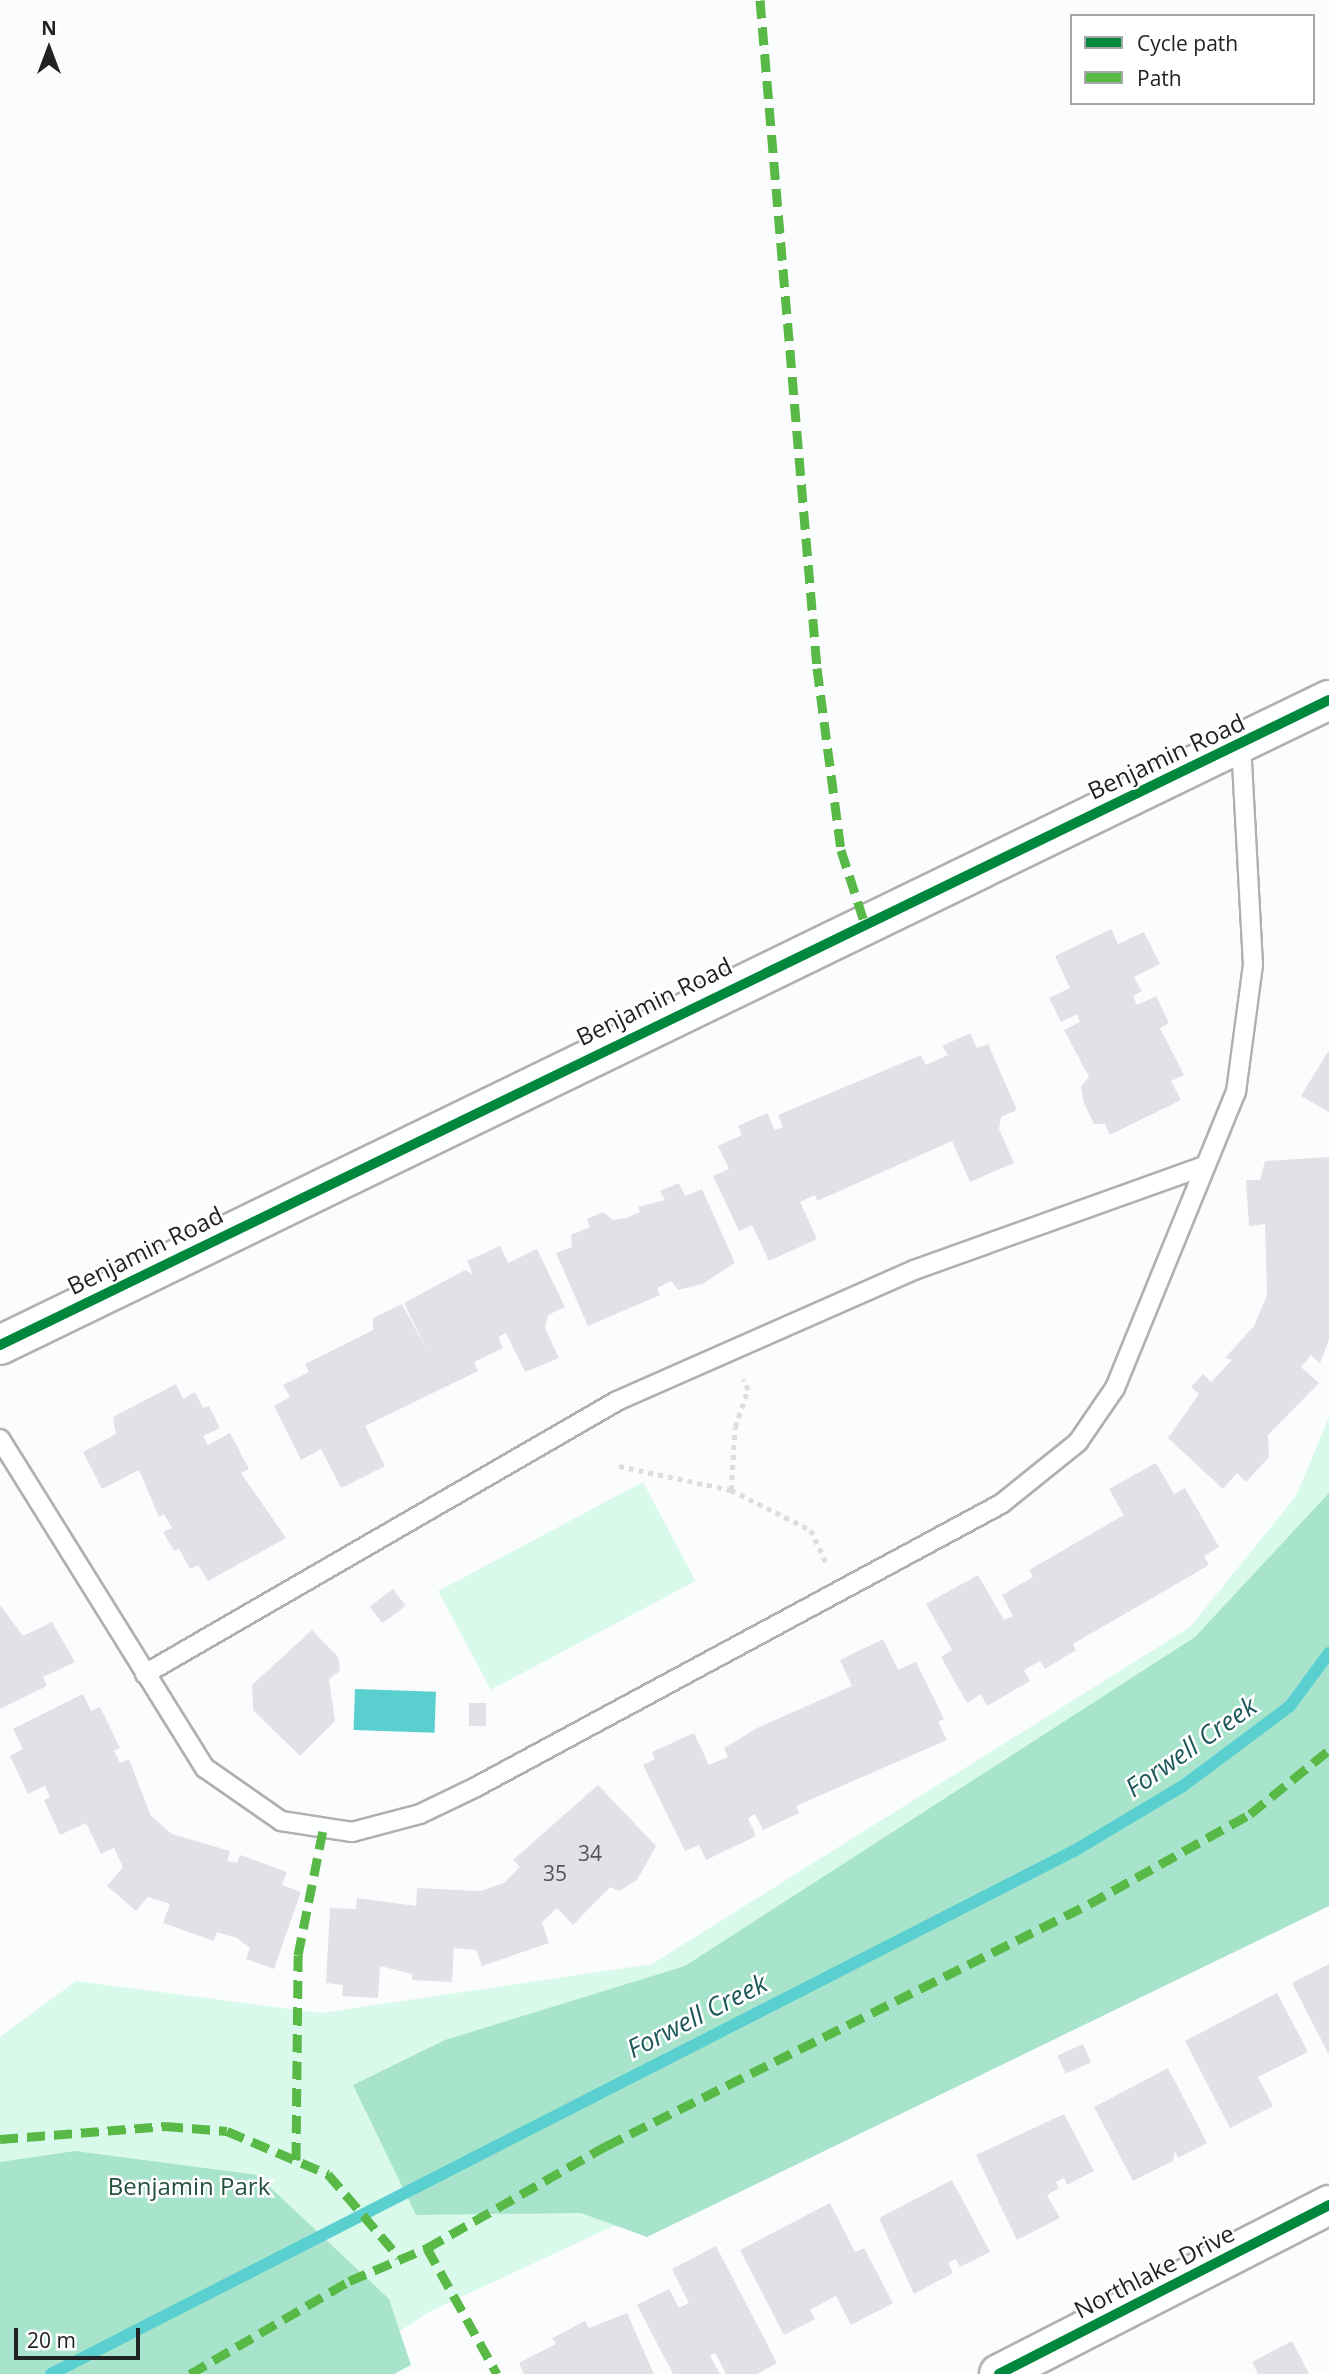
<!DOCTYPE html>
<style>
body{margin:0}
#map{position:relative;width:1329px;height:2374px;overflow:hidden;background:#fbfcfe;font-family:"Open Sans",sans-serif}
div>[style]{position:absolute}
.green>*{inset:0;background:#d9faeb;transform-origin:0 0}
.forest>*{inset:0;background:#a8e4cb}
.water>*{inset:0;background:#59cfd0;transform-origin:0 0}
.stream>*{height:12px;margin:-6px;padding:0 6px;transform-origin:6px;border-radius:6px;background:#59cfd0}
.building>*{inset:0;background:#e1e2e6;transform-origin:0 0}
.path>*{height:4.5px;margin-top:-2.25px;transform-origin:0;background:repeating-linear-gradient(90deg,#dddddf 0 5px,transparent 0 10px)}
.roads{filter:drop-shadow(2px 0 #afb0b2) drop-shadow(-2px 0 #afb0b2) drop-shadow(0 2px #afb0b2) drop-shadow(0 -2px #afb0b2)}
.service>*{height:18px;margin:-9px;padding:0 9px;transform-origin:9px;border-radius:9px;background:#feffff}
.tertiary>*{height:38px;margin:-19px;padding:0 19px;transform-origin:19px;border-radius:19px;background:#feffff}
.quiet>*{height:9px;margin-top:-4.5px;transform-origin:0;background:repeating-linear-gradient(90deg,#58b947 0 18px,transparent 0 27px)}
.cycleway>*{height:10px;margin:-5px;padding:0 5px;transform-origin:5px;border-radius:5px;background:#00873e}
span{translate:-50% -50%;white-space:nowrap;text-align:center;line-height:1.15;-webkit-text-stroke:5px #fff;paint-order:stroke}
.number-label{font-size:21px;color:#545558}
.number-label span{-webkit-text-stroke-width:0}
.street-label{font-size:24px;color:#212224}
.park-label{font-size:24px;color:#25513e}
.water-label{font-size:26px;color:#1d5859;font-style:italic}
.legend{position:absolute;left:1070px;top:14px;width:245px;height:91px;box-sizing:border-box;background:#fff;border:2px solid #a6a7a7;margin:0;padding:9px 12px;list-style:none;font-size:21px;color:#212224}
.legend li{display:flex;align-items:center;gap:14px;height:35px}
.legend b{width:35px;border:2px solid #a6a7a7}
.north{position:absolute;left:14px;top:14px;width:70px;height:70px;-webkit-text-stroke:5px #fff;paint-order:stroke;rotate:0deg;font-size:19px;font-weight:700;line-height:28px;text-align:center;color:#212224}
.north::after{content:'';display:block;margin:auto;width:24px;height:32px;background:#212224;clip-path:polygon(50% 0,100% 100%,50% 72%,0 100%)}
.scale{position:absolute;left:14px;top:2328px;width:126px;height:32px;box-sizing:border-box;border:4px solid #212224;border-top:0;padding-left:9px;font-size:21px;line-height:24px;white-space:nowrap;color:#212224;-webkit-text-stroke:5px #fff;paint-order:stroke}
</style>
<div id="map">
<div class="green">
<i style="clip-path:polygon(1329px 1417px,1329px 1892px,429px 2312px,335px 2374px,0 2374px,0 2037px,76px 1981px,321px 2013px,652px 1964px,1190px 1627px,1296px 1496px)"></i>
<i style="left:643px;top:1482px;width:112px;height:232px;rotate:62deg"></i>
</div>
<div class="forest">
<i style="clip-path:polygon(1329px 1493px,1329px 1906px,647px 2237px,581px 2213px,416px 2215px,353px 2085px,445px 2040px,685px 1966px,1195px 1637px)"></i>
<i style="clip-path:polygon(75px 2151px,257px 2175px,389px 2299px,411px 2365px,394px 2374px,0 2374px,0 2162px)"></i>
</div>
<div class="water">
<i style="left:355px;top:1689px;width:81px;height:41px;rotate:2deg"></i>
</div>
<div class="stream">
<i style="left:51px;top:2374px;width:1149px;rotate:-27.08deg"></i>
<i style="left:1074px;top:1851px;width:127px;rotate:-30.8deg"></i>
<i style="left:1183px;top:1786px;width:134px;rotate:-36.8deg"></i>
<i style="left:1290px;top:1706px;width:66px;rotate:-53.7deg"></i>
</div>
<div class="building">
<i style="clip-path:polygon(1111px 929px,1118px 944px,1144px 932px,1160px 964px,1134px 977px,1142px 991px,1133px 996px,1137px 1005px,1156px 996px,1169px 1023px,1160px 1028px,1184px 1075px,1171px 1081px,1181px 1100px,1110px 1135px,1105px 1124px,1094px 1124px,1083px 1101px,1081px 1086px,1089px 1077px,1064px 1030px,1080px 1022px,1077px 1014px,1061px 1022px,1049px 998px,1070px 988px,1055px 956px)"></i>
<i style="clip-path:polygon(970px 1033px,977px 1048px,988px 1044px,1017px 1110px,1001px 1117px,999px 1129px,1014px 1163px,970px 1182px,952px 1141px,817px 1201px,815px 1195px,800px 1202px,817px 1239px,769px 1261px,752px 1225px,739px 1231px,713px 1176px,729px 1169px,718px 1146px,742px 1135px,738px 1126px,767px 1113px,775px 1130px,783px 1127px,778px 1115px,921px 1055px,926px 1065px,948px 1055px,942px 1046px)"></i>
<i style="clip-path:polygon(1329px 1050px,1329px 1112px,1301px 1096px)"></i>
<i style="clip-path:polygon(1329px 1157px,1329px 1340px,1320px 1363px,1311px 1355px,1301px 1367px,1319px 1383px,1268px 1435px,1269px 1457px,1246px 1482px,1237px 1473px,1223px 1489px,1168px 1438px,1199px 1394px,1191px 1387px,1203px 1374px,1211px 1382px,1232px 1360px,1225px 1358px,1254px 1326px,1267px 1295px,1265px 1224px,1249px 1226px,1246px 1180px,1260px 1180px,1265px 1161px)"></i>
<i style="clip-path:polygon(679px 1183px,685px 1196px,702px 1189px,735px 1263px,702px 1284px,678px 1290px,671px 1281px,657px 1288px,660px 1295px,588px 1326px,556px 1253px,572px 1247px,571px 1235px,590px 1227px,587px 1219px,603px 1212px,613px 1220px,626px 1218px,640px 1212px,638px 1207px,665px 1200px,660px 1191px)"></i>
<i style="clip-path:polygon(500px 1246px,508px 1263px,537px 1249px,565px 1307px,548px 1315px,545px 1328px,559px 1358px,525px 1372px,506px 1333px,498px 1337px,503px 1348px,474px 1362px,478px 1371px,365px 1426px,385px 1466px,341px 1488px,321px 1449px,301px 1460px,274px 1406px,290px 1397px,283px 1385px,309px 1372px,305px 1364px,373px 1330px,373px 1318px,402px 1304px,428px 1352px,404px 1303px,465px 1270px,473px 1274px,467px 1261px)"></i>
<i style="clip-path:polygon(176px 1384px,183px 1399px,195px 1392px,203px 1408px,209px 1406px,220px 1428px,203px 1436px,208px 1445px,230px 1433px,249px 1469px,241px 1473px,286px 1538px,208px 1581px,198px 1565px,190px 1569px,179px 1549px,174px 1551px,163px 1532px,172px 1528px,164px 1514px,159px 1517px,139px 1470px,102px 1489px,83px 1452px,116px 1434px,113px 1417px)"></i>
<i style="clip-path:polygon(1156px 1463px,1174px 1494px,1185px 1488px,1219px 1547px,1204px 1556px,1209px 1565px,1073px 1644px,1076px 1650px,1045px 1669px,1040px 1661px,1024px 1670px,1030px 1681px,987px 1706px,981px 1694px,967px 1703px,941px 1657px,952px 1650px,926px 1604px,978px 1575px,1004px 1620px,1013px 1616px,1002px 1595px,1033px 1577px,1029px 1570px,1124px 1515px,1109px 1489px)"></i>
<i style="left:393px;top:1589px;width:21px;height:29px;rotate:53deg"></i>
<i style="clip-path:polygon(0 1605px,23px 1636px,52px 1622px,75px 1662px,43px 1677px,47px 1686px,0 1709px)"></i>
<i style="clip-path:polygon(312px 1630px,338px 1657px,340px 1671px,329px 1679px,335px 1721px,300px 1756px,253px 1710px,252px 1685px)"></i>
<i style="clip-path:polygon(883px 1639px,898px 1670px,916px 1662px,944px 1719px,938px 1722px,947px 1740px,796px 1806px,799px 1813px,763px 1830px,755px 1814px,748px 1818px,756px 1836px,706px 1860px,699px 1845px,685px 1851px,643px 1765px,655px 1759px,652px 1752px,694px 1733px,709px 1765px,728px 1757px,724px 1748px,757px 1728px,852px 1686px,840px 1660px)"></i>
<i style="clip-path:polygon(83px 1694px,91px 1711px,100px 1707px,120px 1748px,114px 1751px,120px 1763px,129px 1759px,151px 1816px,172px 1834px,230px 1851px,227px 1861px,237px 1863px,240px 1855px,287px 1872px,282px 1885px,301px 1892px,274px 1969px,246px 1959px,250px 1948px,237px 1938px,217px 1932px,214px 1941px,163px 1923px,170px 1904px,148px 1897px,136px 1911px,107px 1886px,123px 1867px,114px 1848px,101px 1854px,86px 1823px,60px 1835px,44px 1800px,50px 1797px,45px 1786px,28px 1794px,10px 1756px,23px 1749px,13px 1729px)"></i>
<i style="left:469px;top:1703px;width:17px;height:23px"></i>
<i style="clip-path:polygon(598px 1785px,656px 1846px,637px 1880px,619px 1891px,610px 1887px,573px 1925px,557px 1908px,542px 1922px,549px 1943px,482px 1966px,476px 1950px,454px 1948px,452px 1982px,412px 1980px,412px 1974px,380px 1966px,378px 1998px,342px 1996px,343px 1985px,326px 1983px,330px 1908px,356px 1909px,357px 1898px,416px 1906px,417px 1888px,480px 1891px,504px 1883px,520px 1867px,513px 1860px)"></i>
<i style="clip-path:polygon(1329px 1964px,1329px 2055px,1292px 1983px)"></i>
<i style="clip-path:polygon(1277px 1993px,1308px 2052px,1258px 2077px,1273px 2106px,1230px 2128px,1185px 2041px)"></i>
<i style="left:1083px;top:2044px;width:20px;height:28px;rotate:66deg"></i>
<i style="clip-path:polygon(1168px 2068px,1207px 2143px,1178px 2158px,1175px 2151px,1173px 2161px,1133px 2181px,1094px 2107px)"></i>
<i style="clip-path:polygon(1064px 2114px,1094px 2171px,1067px 2185px,1064px 2178px,1056px 2182px,1059px 2188px,1047px 2195px,1060px 2218px,1017px 2240px,976px 2155px)"></i>
<i style="clip-path:polygon(952px 2180px,990px 2252px,960px 2267px,956px 2259px,948px 2263px,953px 2273px,914px 2294px,879px 2218px)"></i>
<i style="clip-path:polygon(830px 2203px,855px 2252px,864px 2248px,893px 2303px,851px 2325px,836px 2296px,810px 2310px,815px 2319px,784px 2335px,740px 2250px)"></i>
<i style="clip-path:polygon(716px 2246px,777px 2363px,757px 2374px,726px 2374px,715px 2353px,710px 2356px,720px 2374px,673px 2374px,637px 2305px,669px 2289px,679px 2308px,689px 2303px,672px 2269px)"></i>
<i style="clip-path:polygon(627px 2313px,654px 2374px,524px 2374px,519px 2363px,556px 2344px,552px 2338px,585px 2321px,589px 2328px)"></i>
<i style="clip-path:polygon(1292px 2341px,1309px 2374px,1258px 2374px,1252px 2362px)"></i>
</div>
<div class="path">
<i style="left:619px;top:1466px;width:115px;rotate:12.1deg"></i>
<i style="left:731px;top:1490px;width:89px;rotate:26.6deg"></i>
<i style="left:811px;top:1530px;width:38px;rotate:65deg"></i>
<i style="left:731px;top:1490px;width:63px;rotate:-86.4deg"></i>
<i style="left:735px;top:1427px;width:39px;rotate:-71deg"></i>
<i style="left:748px;top:1390px;width:12px;rotate:-114deg"></i>
</div>
<div class="roads">
<div class="service">
<i style="left:0;top:1439px;width:388px;rotate:58.1deg"></i>
<i style="left:205px;top:1768px;width:93px;rotate:34.9deg"></i>
<i style="left:281px;top:1821px;width:72px;rotate:8.8deg"></i>
<i style="left:352px;top:1832px;width:70px;rotate:-14.8deg"></i>
<i style="left:420px;top:1814px;width:62px;rotate:-25.7deg"></i>
<i style="left:476px;top:1787px;width:596px;rotate:-28.33deg"></i>
<i style="left:1001px;top:1504px;width:99px;rotate:-38.8deg"></i>
<i style="left:1078px;top:1442px;width:65px;rotate:-55.6deg"></i>
<i style="left:1115px;top:1388px;width:320px;rotate:-67.8deg"></i>
<i style="left:1236px;top:1092px;width:128px;rotate:-82.4deg"></i>
<i style="left:1253px;top:965px;width:221px;rotate:-93.1deg"></i>
<i style="left:145px;top:1674px;width:545px;rotate:-30.04deg"></i>
<i style="left:617px;top:1401px;width:325px;rotate:-23.8deg"></i>
<i style="left:914px;top:1270px;width:309px;rotate:-19.7deg"></i>
</div>
<div class="tertiary">
<i style="left:0;top:1345px;width:1477px;rotate:-25.89deg"></i>
<i style="left:999px;top:2374px;width:371px;rotate:-27.1deg"></i>
</div>
</div>
<div class="quiet">
<i style="left:760px;top:0;width:670px;rotate:85.12deg"></i>
<i style="left:817px;top:668px;width:184px;rotate:82.5deg"></i>
<i style="left:841px;top:850px;width:75px;rotate:72.1deg"></i>
<i style="left:0;top:2139px;width:166px;rotate:-4.5deg"></i>
<i style="left:165px;top:2126px;width:62px;rotate:4.6deg"></i>
<i style="left:227px;top:2131px;width:110px;rotate:23.1deg"></i>
<i style="left:328px;top:2174px;width:109px;rotate:49.5deg"></i>
<i style="left:296px;top:2160px;width:205px;rotate:-89.4deg"></i>
<i style="left:298px;top:1955px;width:127px;rotate:-78.7deg"></i>
<i style="left:427px;top:2248px;width:144px;rotate:60.9deg"></i>
<i style="left:190px;top:2374px;width:184px;rotate:-30.3deg"></i>
<i style="left:349px;top:2281px;width:85px;rotate:-22.9deg"></i>
<i style="left:427px;top:2248px;width:206px;rotate:-29.7deg"></i>
<i style="left:606px;top:2146px;width:540px;rotate:-26.61deg"></i>
<i style="left:1089px;top:1904px;width:184px;rotate:-29.2deg"></i>
<i style="left:1250px;top:1814px;width:102px;rotate:-39deg"></i>
</div>
<div class="cycleway">
<i style="left:0;top:1345px;width:1477px;rotate:-25.89deg"></i>
<i style="left:999px;top:2374px;width:371px;rotate:-27.1deg"></i>
</div>
<div class="number-label">
<span style="left:590px;top:1853px">34</span>
<span style="left:555px;top:1873px">35</span>
</div>
<div class="street-label">
<span style="left:1166px;top:756px;rotate:-25deg">Benjamin Road</span>
<span style="left:654px;top:1001px;rotate:-26deg">Benjamin Road</span>
<span style="left:145px;top:1250px;rotate:-26deg">Benjamin Road</span>
<span style="left:1154px;top:2271px;rotate:-27deg">Northlake Drive</span>
</div>
<div class="park-label">
<span style="left:189px;top:2186px">Benjamin Park</span>
</div>
<div class="water-label">
<span style="left:1191px;top:1747px;rotate:-35deg">Forwell Creek</span>
<span style="left:697px;top:2016px;rotate:-27deg">Forwell Creek</span>
</div>
<ul class="legend">
<li><b style="height:9px;background:#00873e"></b>Cycle path</li>
<li><b style="height:9px;background:#58b947"></b>Path</li>
</ul>
<div class="north">N</div>
<div class="scale">20 m</div>
</div>
